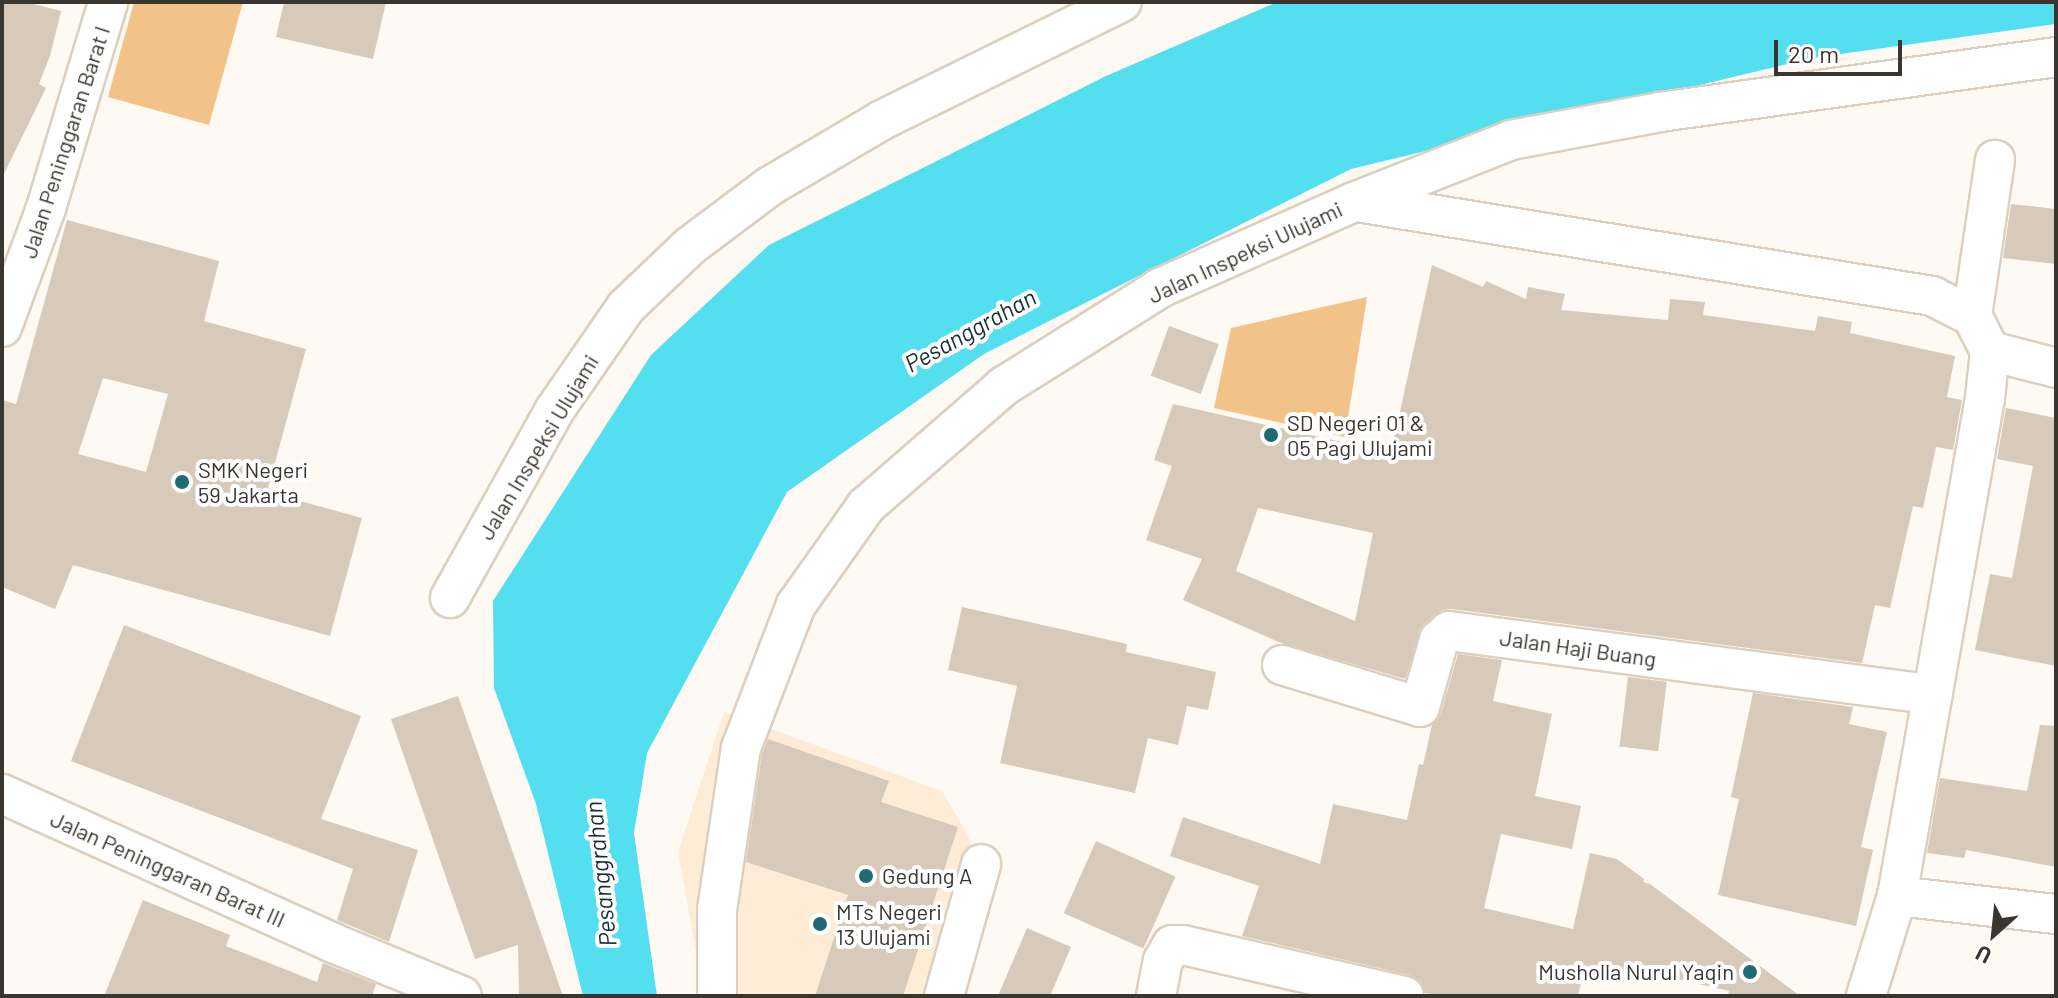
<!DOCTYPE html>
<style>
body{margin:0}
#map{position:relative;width:2058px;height:998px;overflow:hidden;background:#fef9f2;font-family:Barlow,sans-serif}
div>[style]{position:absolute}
.built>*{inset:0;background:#ffecd6}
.green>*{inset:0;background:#f2c388}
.water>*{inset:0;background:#54dff0}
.building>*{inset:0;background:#d7caba;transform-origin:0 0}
.roads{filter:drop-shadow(2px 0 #dccfbf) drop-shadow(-2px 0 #dccfbf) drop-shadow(0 2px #dccfbf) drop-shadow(0 -2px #dccfbf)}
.street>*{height:38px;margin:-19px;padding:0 19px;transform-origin:19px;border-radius:19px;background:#fff}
.dots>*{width:22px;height:22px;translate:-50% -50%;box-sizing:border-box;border:4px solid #fff;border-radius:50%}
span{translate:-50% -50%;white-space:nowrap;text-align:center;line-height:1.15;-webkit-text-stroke:8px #fff;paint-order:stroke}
.street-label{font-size:22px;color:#3a352f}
.poi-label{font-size:22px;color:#3a352f}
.left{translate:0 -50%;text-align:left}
.right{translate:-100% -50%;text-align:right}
.water-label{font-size:24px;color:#172e31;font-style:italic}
.frame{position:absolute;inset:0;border:4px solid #3a352f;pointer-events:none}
.north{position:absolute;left:1954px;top:894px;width:80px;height:80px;-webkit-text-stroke:6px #fff;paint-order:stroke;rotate:207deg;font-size:22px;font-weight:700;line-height:32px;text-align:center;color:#3a352f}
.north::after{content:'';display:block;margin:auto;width:28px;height:36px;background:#3a352f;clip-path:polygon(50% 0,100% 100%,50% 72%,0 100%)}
.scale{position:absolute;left:1774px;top:40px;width:128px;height:36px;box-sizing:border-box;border:4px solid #3a352f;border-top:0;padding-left:10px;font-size:24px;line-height:28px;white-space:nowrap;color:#3a352f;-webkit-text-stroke:6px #fff;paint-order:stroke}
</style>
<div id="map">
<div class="built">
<i style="clip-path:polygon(724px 712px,942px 791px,971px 841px,930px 996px,704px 996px,678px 852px)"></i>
</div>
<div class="green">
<i style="clip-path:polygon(134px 2px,243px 2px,209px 125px,108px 97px)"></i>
<i style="clip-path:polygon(1367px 297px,1345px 437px,1214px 408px,1231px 328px)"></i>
</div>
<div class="water">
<i style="clip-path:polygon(1277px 2px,2056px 2px,2056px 24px,1812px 58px,1351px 169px,984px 354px,787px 492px,647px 753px,634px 833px,657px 996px,583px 996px,536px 804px,494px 688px,493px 601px,651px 355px,769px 245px,1106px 76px)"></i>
</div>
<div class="building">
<i style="clip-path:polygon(2px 2px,26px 2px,61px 11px,50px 56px,39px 84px,46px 88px,2px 178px)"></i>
<i style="clip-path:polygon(284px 2px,386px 2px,373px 59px,276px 37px)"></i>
<i style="clip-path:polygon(2011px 204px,2056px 209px,2056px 264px,2003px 258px)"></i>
<i style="clip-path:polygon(evenodd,67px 220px,219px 261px,204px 321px,306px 349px,267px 492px,362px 518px,330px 636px,73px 565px,55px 609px,2px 587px,2px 400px,16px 404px,67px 220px,103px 378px,168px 394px,146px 472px,78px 454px,103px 378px)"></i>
<i style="clip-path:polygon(evenodd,1432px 265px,1483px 287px,1486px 281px,1526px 299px,1528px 287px,1565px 294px,1561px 310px,1668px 320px,1670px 299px,1705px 302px,1703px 315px,1815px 331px,1818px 316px,1852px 322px,1850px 333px,1955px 356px,1947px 397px,1962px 400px,1953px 450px,1936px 447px,1923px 508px,1913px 506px,1890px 608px,1875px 605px,1862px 663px,1451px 609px,1442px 610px,1424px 624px,1405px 679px,1281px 643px,1183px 600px,1202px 559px,1146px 540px,1172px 466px,1154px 460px,1173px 404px,1391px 453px,1432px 265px,1258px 508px,1373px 533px,1355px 621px,1236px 571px,1258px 508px)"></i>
<i style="left:1169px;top:326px;width:53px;height:53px;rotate:20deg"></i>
<i style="clip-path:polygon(2006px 408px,2056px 418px,2056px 666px,1975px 650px,1990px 574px,2012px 578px,2033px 466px,1997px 459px)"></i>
<i style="clip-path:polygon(962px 607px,1127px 644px,1126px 652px,1216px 672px,1208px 710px,1187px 706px,1178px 745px,1148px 738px,1135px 793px,1000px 763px,1017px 686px,948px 670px)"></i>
<i style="clip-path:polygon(124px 625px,361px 716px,321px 819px,418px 850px,389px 942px,337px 920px,353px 869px,71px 761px)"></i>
<i style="clip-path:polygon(1458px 654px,1502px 660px,1493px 701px,1552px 714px,1535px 796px,1581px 806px,1572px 849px,1501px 834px,1484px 908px,1573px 929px,1590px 853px,1617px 859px,1644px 879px,1643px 882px,1650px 884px,1800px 996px,1728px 996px,1729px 991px,1630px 968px,1626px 983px,1583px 974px,1578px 996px,1439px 996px,1425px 993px,1420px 981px,1409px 975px,1242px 936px,1259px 886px,1170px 856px,1183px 817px,1320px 864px,1333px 804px,1407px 820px,1419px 764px,1423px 765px,1432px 725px,1441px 713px)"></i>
<i style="left:1628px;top:677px;width:39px;height:70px;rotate:7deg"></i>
<i style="clip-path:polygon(1753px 693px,1853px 707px,1849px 724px,1887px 732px,1861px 847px,1873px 850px,1856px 926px,1718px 895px,1739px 799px,1731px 797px)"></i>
<i style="clip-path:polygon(458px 696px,524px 884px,563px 996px,519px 996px,518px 945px,475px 959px,449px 886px,391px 719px)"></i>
<i style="clip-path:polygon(2040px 725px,2056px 726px,2056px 867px,1966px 850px,1964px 858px,1927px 853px,1940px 778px,2027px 791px)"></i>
<i style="clip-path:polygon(768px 739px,889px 781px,881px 802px,958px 827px,903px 996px,815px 996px,848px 895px,746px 862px,762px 754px)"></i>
<i style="left:1096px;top:841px;width:87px;height:79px;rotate:24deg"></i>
<i style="clip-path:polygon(143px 900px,230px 935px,226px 946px,317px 982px,323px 963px,376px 984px,372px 996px,104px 996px)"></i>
<i style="clip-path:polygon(1027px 928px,1071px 947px,1050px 996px,998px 996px)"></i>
</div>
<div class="roads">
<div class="street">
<i style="left:1357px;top:202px;width:583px;rotate:9.28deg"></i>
<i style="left:1932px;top:296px;width:45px;rotate:26.6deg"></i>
<i style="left:2px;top:327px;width:127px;rotate:-69.7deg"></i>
<i style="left:46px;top:208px;width:215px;rotate:-73.2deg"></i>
<i style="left:1990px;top:351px;width:68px;rotate:14.4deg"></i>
<i style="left:450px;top:598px;width:214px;rotate:-60.9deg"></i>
<i style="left:554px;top:411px;width:126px;rotate:-55.3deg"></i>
<i style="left:626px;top:307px;width:88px;rotate:-43.6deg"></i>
<i style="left:690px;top:246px;width:100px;rotate:-36.9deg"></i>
<i style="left:770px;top:186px;width:130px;rotate:-30.5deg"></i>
<i style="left:882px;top:120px;width:267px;rotate:-26.2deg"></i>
<i style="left:1282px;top:665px;width:144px;rotate:16.9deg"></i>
<i style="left:1420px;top:707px;width:70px;rotate:-74.2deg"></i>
<i style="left:1439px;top:640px;width:13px;rotate:-42deg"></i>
<i style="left:1449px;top:631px;width:488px;rotate:7.5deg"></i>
<i style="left:2px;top:794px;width:363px;rotate:24.2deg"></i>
<i style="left:333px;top:943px;width:139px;rotate:22.3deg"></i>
<i style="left:1897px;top:896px;width:160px;rotate:6.5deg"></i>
<i style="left:717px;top:996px;width:86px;rotate:-90deg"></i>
<i style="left:717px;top:910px;width:164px;rotate:-81.6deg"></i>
<i style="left:741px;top:748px;width:153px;rotate:-69deg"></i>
<i style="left:796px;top:605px;width:121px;rotate:-54.7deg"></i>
<i style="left:866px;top:506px;width:183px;rotate:-41deg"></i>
<i style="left:1004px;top:386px;width:184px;rotate:-32.1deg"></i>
<i style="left:1160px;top:288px;width:212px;rotate:-23.9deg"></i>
<i style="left:1354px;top:202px;width:169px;rotate:-21.5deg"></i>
<i style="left:1511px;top:140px;width:152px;rotate:-10.6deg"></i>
<i style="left:1660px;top:112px;width:400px;rotate:-7.9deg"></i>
<i style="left:944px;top:996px;width:137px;rotate:-74.3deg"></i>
<i style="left:1156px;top:996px;width:36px;rotate:-79deg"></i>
<i style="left:1163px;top:961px;width:18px;rotate:-61deg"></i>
<i style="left:1172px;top:945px;width:11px"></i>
<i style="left:1183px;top:945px;width:227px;rotate:13deg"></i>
<i style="left:1866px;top:996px;width:105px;rotate:-72.8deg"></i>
<i style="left:1897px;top:896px;width:506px;rotate:-79.98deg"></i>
<i style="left:1985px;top:398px;width:47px;rotate:-83.9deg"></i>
<i style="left:1990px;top:351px;width:39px;rotate:-117deg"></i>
<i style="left:1972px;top:316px;width:158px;rotate:-81.6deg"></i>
</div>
</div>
<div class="dots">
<i style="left:1271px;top:435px;background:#206b73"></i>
<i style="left:182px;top:482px;background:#206b73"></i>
<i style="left:866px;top:876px;background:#206b73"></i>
<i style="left:820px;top:924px;background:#206b73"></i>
<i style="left:1750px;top:972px;background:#206b73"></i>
</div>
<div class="street-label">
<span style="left:65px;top:142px;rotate:-72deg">Jalan Peninggaran Barat I</span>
<span style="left:1245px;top:252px;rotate:-25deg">Jalan Inspeksi Ulujami</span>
<span style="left:538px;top:447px;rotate:-59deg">Jalan Inspeksi Ulujami</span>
<span style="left:1578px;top:648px;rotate:8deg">Jalan Haji Buang</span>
<span style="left:168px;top:869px;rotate:24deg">Jalan Peninggaran Barat III</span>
</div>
<div class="poi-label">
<span class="left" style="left:1287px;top:435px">SD Negeri 01 &amp;<br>05 Pagi Ulujami</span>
<span class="left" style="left:198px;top:482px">SMK Negeri<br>59 Jakarta</span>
<span class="left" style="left:882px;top:876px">Gedung A</span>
<span class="left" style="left:836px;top:924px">MTs Negeri<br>13 Ulujami</span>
<span class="right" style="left:1734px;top:972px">Musholla Nurul Yaqin</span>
</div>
<div class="water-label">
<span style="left:970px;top:330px;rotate:-29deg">Pesanggrahan</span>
<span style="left:600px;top:874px;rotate:-96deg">Pesanggrahan</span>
</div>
<div class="frame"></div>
<div class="north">U</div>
<div class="scale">20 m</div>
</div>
